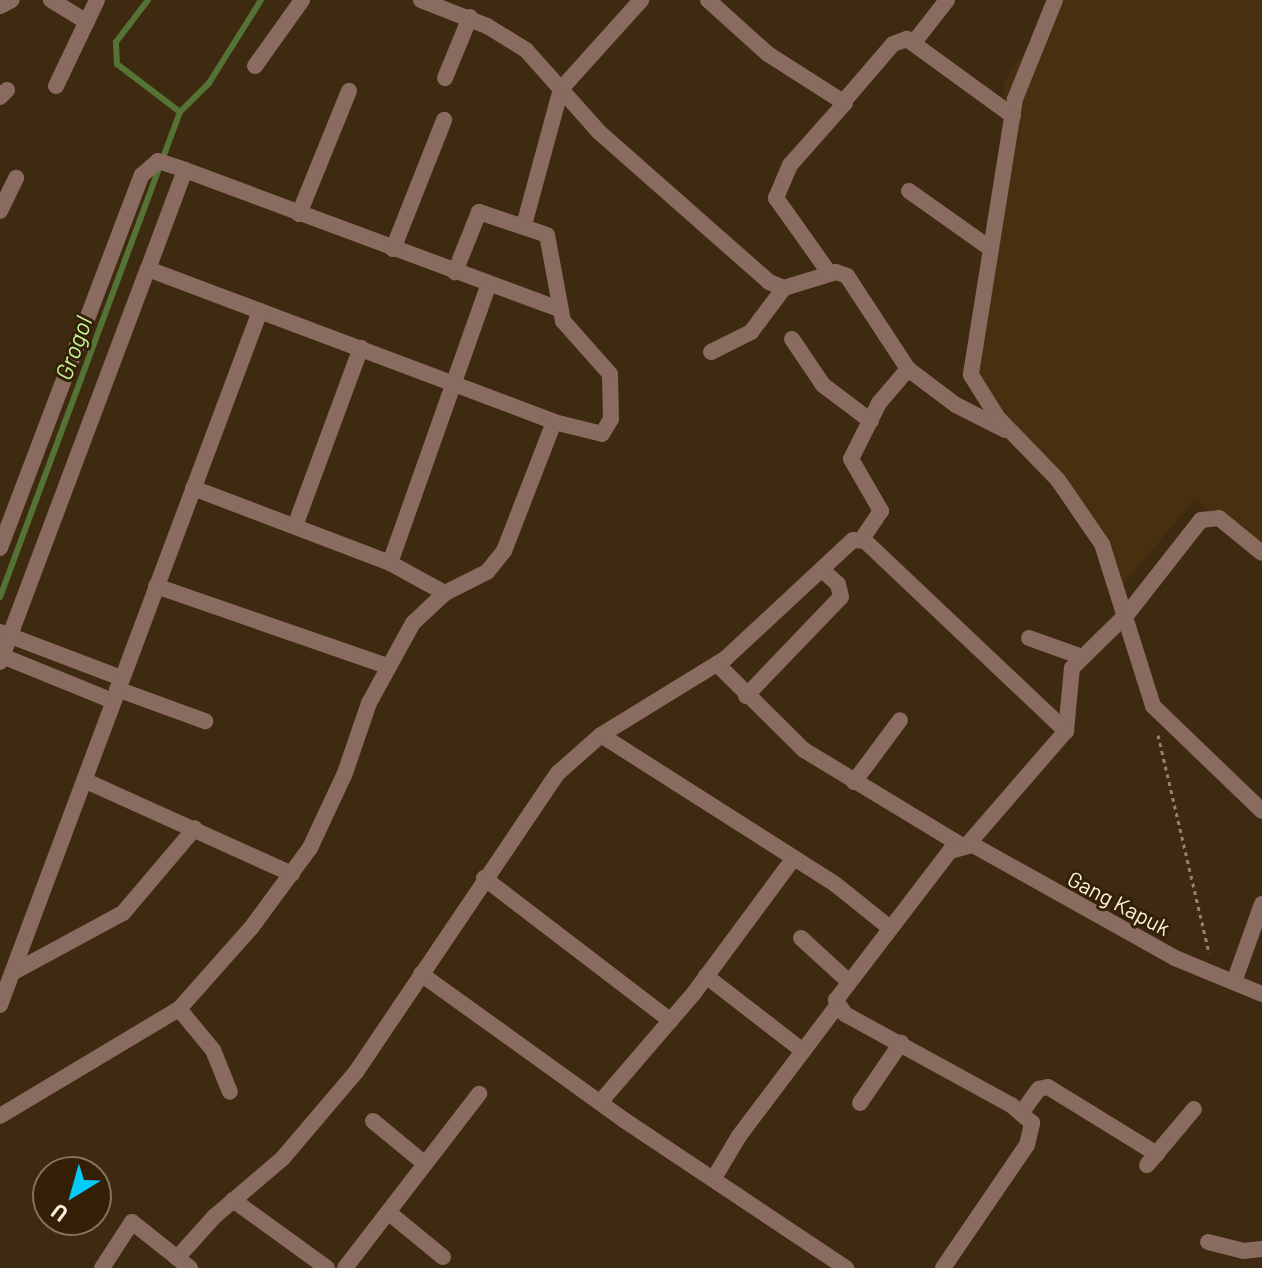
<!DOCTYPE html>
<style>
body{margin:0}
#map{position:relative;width:1262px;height:1268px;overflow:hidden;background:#3e2911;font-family:Barlow,sans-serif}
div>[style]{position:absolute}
.built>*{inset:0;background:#482f0f}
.stream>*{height:6px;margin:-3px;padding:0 3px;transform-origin:3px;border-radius:3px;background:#547334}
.path>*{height:3px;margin-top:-1.5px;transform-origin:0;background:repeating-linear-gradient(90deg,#94826e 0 4px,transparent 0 8px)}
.street>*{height:16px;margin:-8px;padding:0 8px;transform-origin:8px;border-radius:8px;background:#8a6b60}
span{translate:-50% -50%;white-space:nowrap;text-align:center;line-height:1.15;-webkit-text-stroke:6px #332007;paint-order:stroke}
.street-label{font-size:22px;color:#fcefe0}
.water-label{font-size:24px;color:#c5f398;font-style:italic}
.north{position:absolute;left:32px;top:1156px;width:80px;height:80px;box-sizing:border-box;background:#332007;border:2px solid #83735e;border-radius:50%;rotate:217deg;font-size:22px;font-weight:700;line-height:32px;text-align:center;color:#fcefe0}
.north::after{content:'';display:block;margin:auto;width:28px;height:36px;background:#05cbf9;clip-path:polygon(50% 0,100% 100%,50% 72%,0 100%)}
</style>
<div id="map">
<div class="built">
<i style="clip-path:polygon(1046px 0,1262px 0,1262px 558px,1195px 499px,1119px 589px,1069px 506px,966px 379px,1007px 138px,1003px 83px,1036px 34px)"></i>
</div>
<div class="stream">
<i style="left:180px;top:112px;width:41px;rotate:-45deg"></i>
<i style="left:209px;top:83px;width:98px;rotate:-57.9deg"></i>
<i style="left:0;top:597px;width:517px;rotate:-69.64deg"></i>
<i style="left:180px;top:112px;width:79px;rotate:-142.7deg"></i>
<i style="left:117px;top:64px;width:22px;rotate:-93deg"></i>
<i style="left:116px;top:42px;width:53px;rotate:-52.7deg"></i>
</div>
<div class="path">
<i style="left:1158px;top:735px;width:224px;rotate:76.8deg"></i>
</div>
<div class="street">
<i style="left:51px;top:0;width:42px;rotate:31.4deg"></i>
<i style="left:421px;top:0;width:71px;rotate:21.5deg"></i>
<i style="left:487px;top:26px;width:46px;rotate:31.6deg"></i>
<i style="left:526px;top:50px;width:110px;rotate:48.3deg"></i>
<i style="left:599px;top:132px;width:227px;rotate:41.4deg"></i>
<i style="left:769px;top:282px;width:16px;rotate:22deg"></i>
<i style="left:784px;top:288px;width:54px;rotate:-17.1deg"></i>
<i style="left:836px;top:272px;width:12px;rotate:20deg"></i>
<i style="left:847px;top:276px;width:111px;rotate:56.7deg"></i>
<i style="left:908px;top:369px;width:60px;rotate:36.9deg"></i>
<i style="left:956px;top:405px;width:55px;rotate:27deg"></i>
<i style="left:708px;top:0;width:81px;rotate:42deg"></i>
<i style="left:768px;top:54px;width:91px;rotate:32.5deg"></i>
<i style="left:845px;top:103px;width:83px;rotate:131.6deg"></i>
<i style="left:790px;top:165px;width:36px;rotate:113deg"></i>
<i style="left:776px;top:198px;width:93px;rotate:54.6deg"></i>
<i style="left:1055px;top:0;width:107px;rotate:112deg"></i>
<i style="left:1015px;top:99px;width:279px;rotate:99.1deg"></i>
<i style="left:971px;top:375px;width:51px;rotate:57.9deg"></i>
<i style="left:998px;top:418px;width:86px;rotate:45.9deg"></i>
<i style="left:1058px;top:480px;width:78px;rotate:55.5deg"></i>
<i style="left:1102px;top:544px;width:170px;rotate:72.5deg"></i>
<i style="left:1153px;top:706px;width:151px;rotate:43.9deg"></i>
<i style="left:0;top:6px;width:13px;rotate:-27deg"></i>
<i style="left:915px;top:41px;width:52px;rotate:-52deg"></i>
<i style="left:255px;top:66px;width:81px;rotate:-54.5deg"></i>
<i style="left:445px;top:78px;width:66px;rotate:-67.7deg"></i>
<i style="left:56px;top:86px;width:95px;rotate:-64.5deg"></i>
<i style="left:0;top:97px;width:10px;rotate:-45deg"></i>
<i style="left:844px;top:101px;width:75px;rotate:-49.3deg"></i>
<i style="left:893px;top:44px;width:15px;rotate:-20deg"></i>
<i style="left:907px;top:39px;width:131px;rotate:36deg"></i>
<i style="left:185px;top:170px;width:399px;rotate:20.4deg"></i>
<i style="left:909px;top:191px;width:97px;rotate:35.3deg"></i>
<i style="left:0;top:211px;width:37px;rotate:-64deg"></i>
<i style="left:299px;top:214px;width:133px;rotate:-67.9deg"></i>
<i style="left:524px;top:225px;width:141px;rotate:-74.8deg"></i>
<i style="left:561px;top:89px;width:120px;rotate:-48deg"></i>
<i style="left:393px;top:249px;width:139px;rotate:-68.4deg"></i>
<i style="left:792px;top:339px;width:55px;rotate:56deg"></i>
<i style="left:823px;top:385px;width:60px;rotate:36.9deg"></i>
<i style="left:711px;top:352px;width:45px;rotate:-26.6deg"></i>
<i style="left:751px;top:332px;width:55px;rotate:-53.1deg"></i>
<i style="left:193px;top:488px;width:211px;rotate:20.8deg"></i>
<i style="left:390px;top:563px;width:63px;rotate:28.6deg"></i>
<i style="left:295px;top:526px;width:190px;rotate:-69.7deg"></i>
<i style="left:862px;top:539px;width:34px;rotate:-56deg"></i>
<i style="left:881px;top:511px;width:60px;rotate:-120deg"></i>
<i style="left:851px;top:459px;width:63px;rotate:-63.4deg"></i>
<i style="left:879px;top:403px;width:45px;rotate:-49.5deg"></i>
<i style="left:0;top:548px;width:399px;rotate:-69.2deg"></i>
<i style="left:142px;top:175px;width:21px;rotate:-41deg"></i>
<i style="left:158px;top:161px;width:28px;rotate:18deg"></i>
<i style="left:185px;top:170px;width:106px;rotate:110.5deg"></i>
<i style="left:390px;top:563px;width:296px;rotate:-70.5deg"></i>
<i style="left:156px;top:586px;width:244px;rotate:19.1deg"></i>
<i style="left:0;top:632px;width:129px;rotate:20.8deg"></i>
<i style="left:1029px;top:638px;width:56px;rotate:19.7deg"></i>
<i style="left:2px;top:656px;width:120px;rotate:22.1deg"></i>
<i style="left:0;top:662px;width:420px;rotate:-69.4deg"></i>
<i style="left:148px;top:269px;width:434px;rotate:20.6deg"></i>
<i style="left:554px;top:422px;width:49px;rotate:14deg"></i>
<i style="left:602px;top:434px;width:17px;rotate:-59deg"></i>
<i style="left:611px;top:419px;width:45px;rotate:-91.3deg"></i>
<i style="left:610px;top:374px;width:71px;rotate:-131.6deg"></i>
<i style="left:563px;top:321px;width:87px;rotate:-100.5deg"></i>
<i style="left:547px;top:235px;width:72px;rotate:-161.3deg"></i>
<i style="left:479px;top:212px;width:65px;rotate:111.8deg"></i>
<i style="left:717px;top:664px;width:122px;rotate:44.7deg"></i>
<i style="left:804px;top:750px;width:184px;rotate:31.2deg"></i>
<i style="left:117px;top:689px;width:94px;rotate:20deg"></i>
<i style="left:746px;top:696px;width:137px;rotate:-46.2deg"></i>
<i style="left:841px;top:597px;width:13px;rotate:-103deg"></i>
<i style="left:838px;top:584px;width:21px;rotate:-139deg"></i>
<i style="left:601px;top:735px;width:277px;rotate:32.5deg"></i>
<i style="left:835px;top:884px;width:70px;rotate:38.7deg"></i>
<i style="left:86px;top:781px;width:226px;rotate:24.3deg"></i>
<i style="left:854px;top:782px;width:77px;rotate:-53.4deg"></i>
<i style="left:968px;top:844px;width:150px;rotate:-49.1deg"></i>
<i style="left:1066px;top:731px;width:63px;rotate:-84.6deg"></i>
<i style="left:1072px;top:668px;width:78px;rotate:-44.5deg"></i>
<i style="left:1128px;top:613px;width:118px;rotate:-51.9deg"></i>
<i style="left:1201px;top:520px;width:18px;rotate:-6deg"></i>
<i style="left:1219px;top:518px;width:55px;rotate:39.1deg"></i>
<i style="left:484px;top:878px;width:235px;rotate:37.4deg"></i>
<i style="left:801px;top:938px;width:62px;rotate:42.4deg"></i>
<i style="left:12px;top:973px;width:126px;rotate:-28.4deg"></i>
<i style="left:123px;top:913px;width:111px;rotate:-49.7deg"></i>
<i style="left:421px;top:974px;width:250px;rotate:35.7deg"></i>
<i style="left:624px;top:1120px;width:267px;rotate:33.7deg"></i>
<i style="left:706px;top:976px;width:123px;rotate:37.7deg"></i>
<i style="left:1234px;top:982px;width:83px;rotate:-70.3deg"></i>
<i style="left:0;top:1005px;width:741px;rotate:-69.46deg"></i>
<i style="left:179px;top:1009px;width:53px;rotate:50.3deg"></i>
<i style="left:213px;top:1050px;width:45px;rotate:68deg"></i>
<i style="left:602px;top:1100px;width:141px;rotate:-49.3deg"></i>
<i style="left:694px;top:993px;width:167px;rotate:-53.5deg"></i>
<i style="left:860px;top:1103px;width:73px;rotate:-55.7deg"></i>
<i style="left:1022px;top:1112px;width:29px;rotate:-54deg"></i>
<i style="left:1039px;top:1089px;width:9px;rotate:-13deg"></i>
<i style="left:1048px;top:1087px;width:128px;rotate:31.6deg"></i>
<i style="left:0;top:1116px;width:209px;rotate:-30.9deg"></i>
<i style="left:179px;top:1009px;width:108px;rotate:-48.4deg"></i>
<i style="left:251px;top:928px;width:99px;rotate:-53.6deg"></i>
<i style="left:310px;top:848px;width:83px;rotate:-65deg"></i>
<i style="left:345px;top:773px;width:74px;rotate:-71.1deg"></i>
<i style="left:369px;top:703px;width:91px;rotate:-61.2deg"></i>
<i style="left:413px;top:623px;width:44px;rotate:-43.2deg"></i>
<i style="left:445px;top:593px;width:47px;rotate:-26.6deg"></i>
<i style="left:487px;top:572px;width:27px;rotate:-51deg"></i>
<i style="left:504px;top:551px;width:138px;rotate:-68.8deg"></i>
<i style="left:373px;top:1121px;width:67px;rotate:39.6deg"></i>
<i style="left:1147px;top:1165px;width:73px;rotate:-50deg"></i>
<i style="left:714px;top:1178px;width:49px;rotate:-59.2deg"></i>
<i style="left:739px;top:1136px;width:163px;rotate:-53deg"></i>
<i style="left:233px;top:1200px;width:116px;rotate:35.9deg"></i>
<i style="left:388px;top:1212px;width:71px;rotate:39.3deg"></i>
<i style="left:1208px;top:1242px;width:36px;rotate:14deg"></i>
<i style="left:1243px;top:1251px;width:19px;rotate:-6deg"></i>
<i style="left:177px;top:1258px;width:57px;rotate:-47.9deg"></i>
<i style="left:215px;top:1216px;width:88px;rotate:-40.4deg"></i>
<i style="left:282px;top:1159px;width:114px;rotate:-49.6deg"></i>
<i style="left:356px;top:1072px;width:361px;rotate:-56deg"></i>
<i style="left:558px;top:773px;width:57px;rotate:-41.5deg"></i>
<i style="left:601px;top:735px;width:147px;rotate:-31.6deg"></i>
<i style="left:726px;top:658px;width:173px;rotate:-42.9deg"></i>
<i style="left:853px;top:540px;width:12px;rotate:5deg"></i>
<i style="left:865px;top:541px;width:277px;rotate:43.4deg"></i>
<i style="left:102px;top:1268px;width:55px;rotate:-56.9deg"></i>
<i style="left:132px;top:1222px;width:74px;rotate:38.4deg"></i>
<i style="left:345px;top:1268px;width:220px;rotate:-52.4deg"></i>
<i style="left:943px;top:1268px;width:149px;rotate:-55.7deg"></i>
<i style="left:1027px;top:1145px;width:23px;rotate:-77deg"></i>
<i style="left:1032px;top:1123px;width:28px;rotate:-139deg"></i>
<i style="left:1011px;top:1105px;width:189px;rotate:-151.3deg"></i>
<i style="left:845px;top:1014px;width:17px;rotate:-123deg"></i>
<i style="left:836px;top:1000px;width:188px;rotate:-52.6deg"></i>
<i style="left:950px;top:851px;width:24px;rotate:-15deg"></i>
<i style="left:973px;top:845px;width:231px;rotate:29.2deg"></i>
<i style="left:1175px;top:958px;width:94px;rotate:22.5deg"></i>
</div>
<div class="street-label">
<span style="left:1119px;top:903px;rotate:28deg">Gang Kapuk</span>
</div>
<div class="water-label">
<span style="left:73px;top:348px;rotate:-70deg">Grogol</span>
</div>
<div class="north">U</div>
</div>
